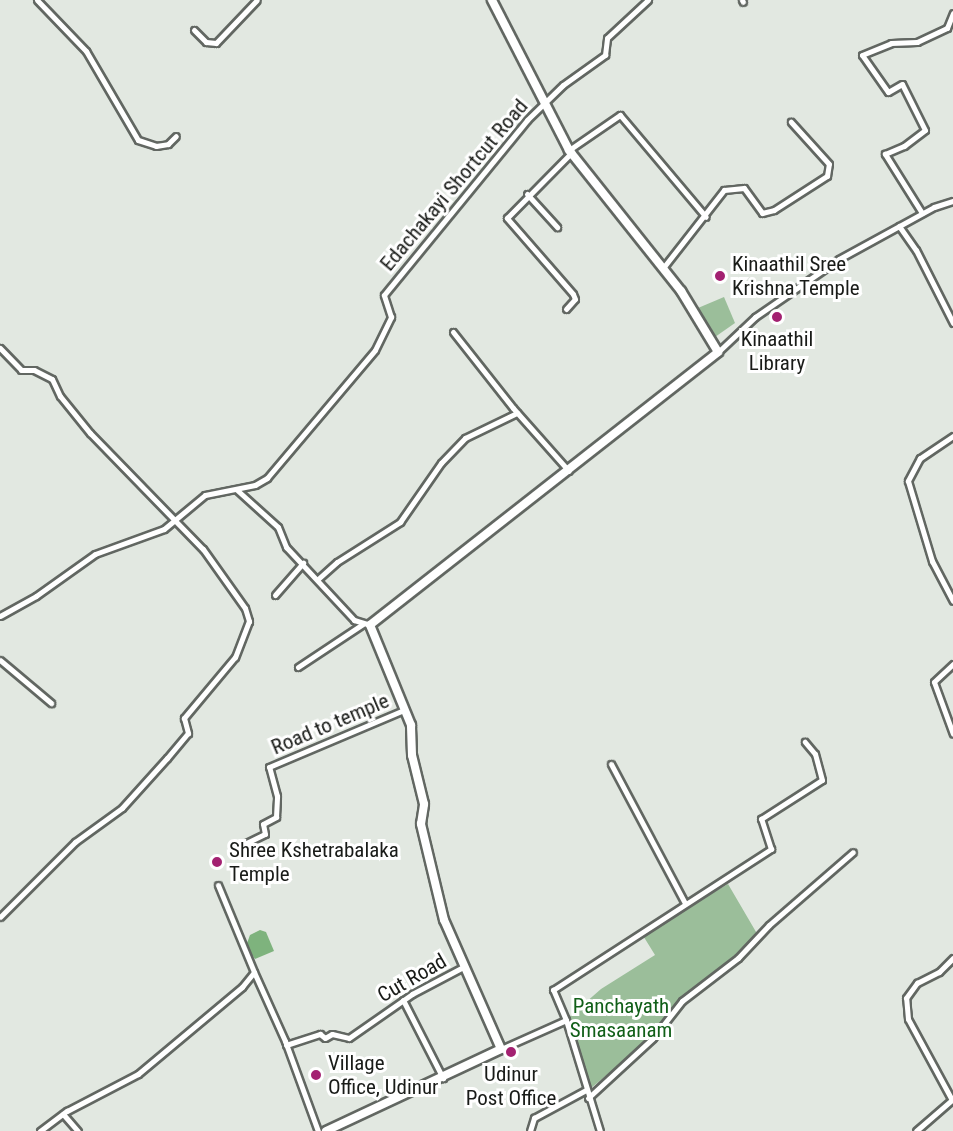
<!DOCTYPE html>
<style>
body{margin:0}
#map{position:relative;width:953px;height:1131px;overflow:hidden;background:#e2e8e1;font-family:"Roboto Condensed",sans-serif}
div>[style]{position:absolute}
.green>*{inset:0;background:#9bbe9a}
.water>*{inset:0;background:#7eb37d}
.roads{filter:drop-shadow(2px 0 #626762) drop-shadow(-2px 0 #626762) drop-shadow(0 2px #626762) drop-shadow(0 -2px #626762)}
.minor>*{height:5px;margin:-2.5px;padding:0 2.5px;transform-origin:2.5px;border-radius:2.5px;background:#fff}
.secondary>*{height:8px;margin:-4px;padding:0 4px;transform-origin:4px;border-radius:4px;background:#fff}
.dots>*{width:16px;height:16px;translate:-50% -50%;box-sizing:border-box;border:3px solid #fff;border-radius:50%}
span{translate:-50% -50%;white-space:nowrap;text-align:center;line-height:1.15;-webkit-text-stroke:6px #fff;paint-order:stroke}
.street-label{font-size:21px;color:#191b18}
.poi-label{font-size:21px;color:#191b18}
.left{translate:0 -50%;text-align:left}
.park-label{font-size:21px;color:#115f18}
</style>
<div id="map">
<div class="green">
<i style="clip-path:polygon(724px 297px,735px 323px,715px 337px,698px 308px)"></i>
<i style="clip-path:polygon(728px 884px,759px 937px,683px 997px,654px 1036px,591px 1088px,569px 1017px,601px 989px,655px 955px,642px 934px)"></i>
</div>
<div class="water">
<i style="clip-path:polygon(260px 930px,266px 932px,274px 951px,255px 959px,246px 946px,250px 935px)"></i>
</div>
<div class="roads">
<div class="minor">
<i style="left:37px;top:0;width:71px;rotate:46.1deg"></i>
<i style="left:86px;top:51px;width:103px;rotate:59.7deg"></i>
<i style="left:138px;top:140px;width:19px;rotate:18deg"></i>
<i style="left:156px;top:146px;width:12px;rotate:-9deg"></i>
<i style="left:168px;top:144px;width:11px;rotate:-45deg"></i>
<i style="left:742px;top:0;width:2px;rotate:63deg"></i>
<i style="left:194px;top:30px;width:17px;rotate:45deg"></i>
<i style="left:206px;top:42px;width:10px;rotate:6deg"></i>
<i style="left:216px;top:43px;width:59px;rotate:-46.4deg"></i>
<i style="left:569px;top:150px;width:62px;rotate:-34.5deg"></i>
<i style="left:620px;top:115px;width:133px;rotate:49.9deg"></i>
<i style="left:527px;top:194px;width:45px;rotate:47.7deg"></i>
<i style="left:922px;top:213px;width:70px;rotate:-122.1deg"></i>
<i style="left:885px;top:154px;width:21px;rotate:-23deg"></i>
<i style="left:904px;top:146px;width:26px;rotate:-37deg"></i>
<i style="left:925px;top:130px;width:51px;rotate:-116.6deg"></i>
<i style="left:902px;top:84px;width:16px;rotate:150deg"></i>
<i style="left:888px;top:92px;width:45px;rotate:-125.1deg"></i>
<i style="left:862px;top:55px;width:31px;rotate:-22deg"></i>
<i style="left:891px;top:43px;width:26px;rotate:-2deg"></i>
<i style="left:917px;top:42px;width:33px;rotate:-25deg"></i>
<i style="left:947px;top:28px;width:16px;rotate:-68deg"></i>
<i style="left:899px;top:226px;width:29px;rotate:55deg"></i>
<i style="left:916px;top:250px;width:82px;rotate:63.1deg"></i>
<i style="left:663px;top:268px;width:99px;rotate:-52deg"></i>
<i style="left:724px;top:190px;width:20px;rotate:-6deg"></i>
<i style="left:744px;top:188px;width:31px;rotate:54deg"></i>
<i style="left:762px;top:213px;width:12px;rotate:-14deg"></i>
<i style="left:774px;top:210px;width:63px;rotate:-32.7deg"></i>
<i style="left:827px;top:176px;width:12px;rotate:-81deg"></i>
<i style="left:829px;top:164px;width:57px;rotate:-132.1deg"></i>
<i style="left:566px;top:309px;width:13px;rotate:-48deg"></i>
<i style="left:575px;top:299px;width:5px;rotate:-112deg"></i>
<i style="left:573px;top:294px;width:101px;rotate:-131deg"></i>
<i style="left:507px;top:218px;width:93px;rotate:-45.4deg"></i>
<i style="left:453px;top:332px;width:97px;rotate:51.7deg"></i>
<i style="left:513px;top:408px;width:84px;rotate:48.4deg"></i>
<i style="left:0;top:348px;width:30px;rotate:46deg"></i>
<i style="left:21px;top:370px;width:13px"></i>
<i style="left:34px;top:370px;width:20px;rotate:27deg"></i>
<i style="left:52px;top:379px;width:19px;rotate:65deg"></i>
<i style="left:60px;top:396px;width:48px;rotate:51deg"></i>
<i style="left:90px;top:433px;width:162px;rotate:45.8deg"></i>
<i style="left:203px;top:549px;width:72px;rotate:54.6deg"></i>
<i style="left:245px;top:608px;width:14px;rotate:73deg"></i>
<i style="left:249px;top:621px;width:39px;rotate:111deg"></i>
<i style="left:235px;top:657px;width:80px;rotate:129.9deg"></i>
<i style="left:184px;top:718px;width:16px;rotate:75deg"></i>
<i style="left:188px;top:733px;width:33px;rotate:130deg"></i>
<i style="left:167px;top:758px;width:67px;rotate:132deg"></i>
<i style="left:122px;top:808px;width:58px;rotate:144.1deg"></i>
<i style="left:75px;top:842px;width:106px;rotate:135deg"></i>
<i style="left:718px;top:352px;width:51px;rotate:-43.4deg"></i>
<i style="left:755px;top:317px;width:102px;rotate:-34.6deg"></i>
<i style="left:839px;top:259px;width:108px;rotate:-28.7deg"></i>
<i style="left:934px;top:207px;width:20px;rotate:-18deg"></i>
<i style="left:953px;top:436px;width:40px;rotate:146deg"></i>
<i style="left:920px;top:458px;width:26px;rotate:118deg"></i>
<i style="left:908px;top:481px;width:84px;rotate:73.3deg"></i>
<i style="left:932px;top:561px;width:45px;rotate:62.3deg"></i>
<i style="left:237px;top:490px;width:55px;rotate:42.1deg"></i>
<i style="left:278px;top:527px;width:22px;rotate:68deg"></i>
<i style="left:286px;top:547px;width:100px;rotate:47deg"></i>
<i style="left:354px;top:620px;width:17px;rotate:17deg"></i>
<i style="left:318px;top:579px;width:25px;rotate:-42deg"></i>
<i style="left:337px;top:562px;width:75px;rotate:-32.4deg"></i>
<i style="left:400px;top:522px;width:72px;rotate:-55.2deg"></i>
<i style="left:441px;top:463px;width:35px;rotate:-46deg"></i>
<i style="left:465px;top:438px;width:58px;rotate:-25.7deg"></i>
<i style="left:275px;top:595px;width:43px;rotate:-48.8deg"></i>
<i style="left:0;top:616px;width:41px;rotate:-29.1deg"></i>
<i style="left:36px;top:596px;width:72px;rotate:-35.4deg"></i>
<i style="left:95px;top:554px;width:73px;rotate:-19.9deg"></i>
<i style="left:164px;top:529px;width:53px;rotate:-39.7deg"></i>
<i style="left:205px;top:495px;width:51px;rotate:-11.3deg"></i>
<i style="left:255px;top:485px;width:14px;rotate:-30deg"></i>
<i style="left:267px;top:478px;width:167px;rotate:-49.8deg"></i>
<i style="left:375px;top:350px;width:37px;rotate:-64deg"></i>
<i style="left:391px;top:317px;width:23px;rotate:-108deg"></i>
<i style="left:384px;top:295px;width:226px;rotate:-50.7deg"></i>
<i style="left:527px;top:120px;width:50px;rotate:-44.2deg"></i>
<i style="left:563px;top:85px;width:52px;rotate:-35.5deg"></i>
<i style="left:605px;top:55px;width:17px;rotate:-83deg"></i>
<i style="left:607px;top:38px;width:56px;rotate:-42.8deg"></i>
<i style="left:0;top:660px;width:67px;rotate:40.1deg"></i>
<i style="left:953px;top:664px;width:26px;rotate:137deg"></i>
<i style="left:934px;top:682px;width:55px;rotate:69.9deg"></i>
<i style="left:298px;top:667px;width:78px;rotate:-33.5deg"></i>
<i style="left:611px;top:764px;width:157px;rotate:62deg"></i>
<i style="left:236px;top:848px;width:32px;rotate:-26deg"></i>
<i style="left:265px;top:834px;width:10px;rotate:-101deg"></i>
<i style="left:263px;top:824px;width:15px;rotate:-28deg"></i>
<i style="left:276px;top:817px;width:21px;rotate:-87deg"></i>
<i style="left:277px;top:796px;width:30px;rotate:-105deg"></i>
<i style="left:269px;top:767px;width:147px;rotate:-22.9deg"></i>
<i style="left:218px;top:885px;width:94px;rotate:67.5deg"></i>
<i style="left:403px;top:1000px;width:88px;rotate:62.9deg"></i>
<i style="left:566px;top:1020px;width:33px;rotate:-113deg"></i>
<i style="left:553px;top:990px;width:260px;rotate:-32.9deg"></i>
<i style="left:771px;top:849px;width:32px;rotate:-108deg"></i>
<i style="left:761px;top:819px;width:72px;rotate:-32.6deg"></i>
<i style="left:822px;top:780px;width:27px;rotate:-105deg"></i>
<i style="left:815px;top:754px;width:16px;rotate:-130deg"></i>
<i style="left:286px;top:1045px;width:36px;rotate:-18deg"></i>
<i style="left:320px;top:1034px;width:6px;rotate:39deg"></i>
<i style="left:325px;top:1038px;width:8px;rotate:-30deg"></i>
<i style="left:332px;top:1034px;width:17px;rotate:13deg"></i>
<i style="left:349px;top:1038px;width:77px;rotate:-34.9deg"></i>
<i style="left:412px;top:994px;width:60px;rotate:-27.8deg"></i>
<i style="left:501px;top:1049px;width:71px;rotate:-24deg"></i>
<i style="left:566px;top:1020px;width:116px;rotate:73deg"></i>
<i style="left:588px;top:1098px;width:88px;rotate:-42.7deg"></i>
<i style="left:653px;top:1038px;width:47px;rotate:-51.9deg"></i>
<i style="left:682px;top:1001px;width:71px;rotate:-37.5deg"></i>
<i style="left:738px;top:958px;width:45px;rotate:-46.8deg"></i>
<i style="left:769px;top:925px;width:111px;rotate:-41deg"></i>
<i style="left:952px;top:1100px;width:92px;rotate:-118.5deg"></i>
<i style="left:908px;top:1019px;width:21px;rotate:-95deg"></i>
<i style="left:906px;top:998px;width:19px;rotate:-54deg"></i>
<i style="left:917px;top:983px;width:25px;rotate:-27deg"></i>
<i style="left:939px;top:972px;width:20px;rotate:-45deg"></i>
<i style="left:63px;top:1114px;width:23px;rotate:49deg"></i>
<i style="left:40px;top:1131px;width:34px;rotate:-37deg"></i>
<i style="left:67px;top:1111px;width:80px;rotate:-27.5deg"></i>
<i style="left:138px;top:1074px;width:136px;rotate:-39.9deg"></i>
<i style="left:242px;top:987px;width:19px;rotate:-51deg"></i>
<i style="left:254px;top:972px;width:76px;rotate:65.8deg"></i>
<i style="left:285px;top:1041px;width:96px;rotate:69.9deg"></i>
<i style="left:530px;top:1131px;width:14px;rotate:-73deg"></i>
<i style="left:534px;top:1118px;width:59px;rotate:-28.3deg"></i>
<i style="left:916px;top:1131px;width:49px;rotate:-40.9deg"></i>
</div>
<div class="secondary">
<i style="left:326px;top:1131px;width:193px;rotate:-25.1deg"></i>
<i style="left:501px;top:1049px;width:141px;rotate:-113.8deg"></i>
<i style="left:444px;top:920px;width:99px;rotate:-103.5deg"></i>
<i style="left:421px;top:824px;width:20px;rotate:-81deg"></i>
<i style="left:424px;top:804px;width:50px;rotate:-103.8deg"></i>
<i style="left:412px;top:755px;width:30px;rotate:-92deg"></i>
<i style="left:411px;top:725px;width:108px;rotate:-112.3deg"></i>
<i style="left:370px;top:625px;width:442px;rotate:-38.1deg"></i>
<i style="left:718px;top:352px;width:71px;rotate:-121.2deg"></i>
<i style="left:681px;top:291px;width:180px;rotate:-128.5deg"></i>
<i style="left:569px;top:150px;width:169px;rotate:-117.2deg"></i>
</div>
</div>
<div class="dots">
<i style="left:720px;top:276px;background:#a32171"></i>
<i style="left:777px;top:317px;background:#a32171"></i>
<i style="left:217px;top:862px;background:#a32171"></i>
<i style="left:511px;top:1052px;background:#a32171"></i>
<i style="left:316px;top:1075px;background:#a32171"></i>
</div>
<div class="street-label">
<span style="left:454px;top:185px;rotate:-50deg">Edachakayi Shortcut Road</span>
<span style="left:330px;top:724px;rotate:-23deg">Road to temple</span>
<span style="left:412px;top:978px;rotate:-30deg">Cut Road</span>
</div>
<div class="poi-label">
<span class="left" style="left:732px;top:276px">Kinaathil Sree<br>Krishna Temple</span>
<span style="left:777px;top:351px">Kinaathil<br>Library</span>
<span class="left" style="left:229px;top:862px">Shree Kshetrabalaka<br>Temple</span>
<span class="left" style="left:328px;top:1075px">Village<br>Office, Udinur</span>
<span style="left:511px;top:1086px">Udinur<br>Post Office</span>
</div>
<div class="park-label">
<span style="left:621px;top:1018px">Panchayath<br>Smasaanam</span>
</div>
</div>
